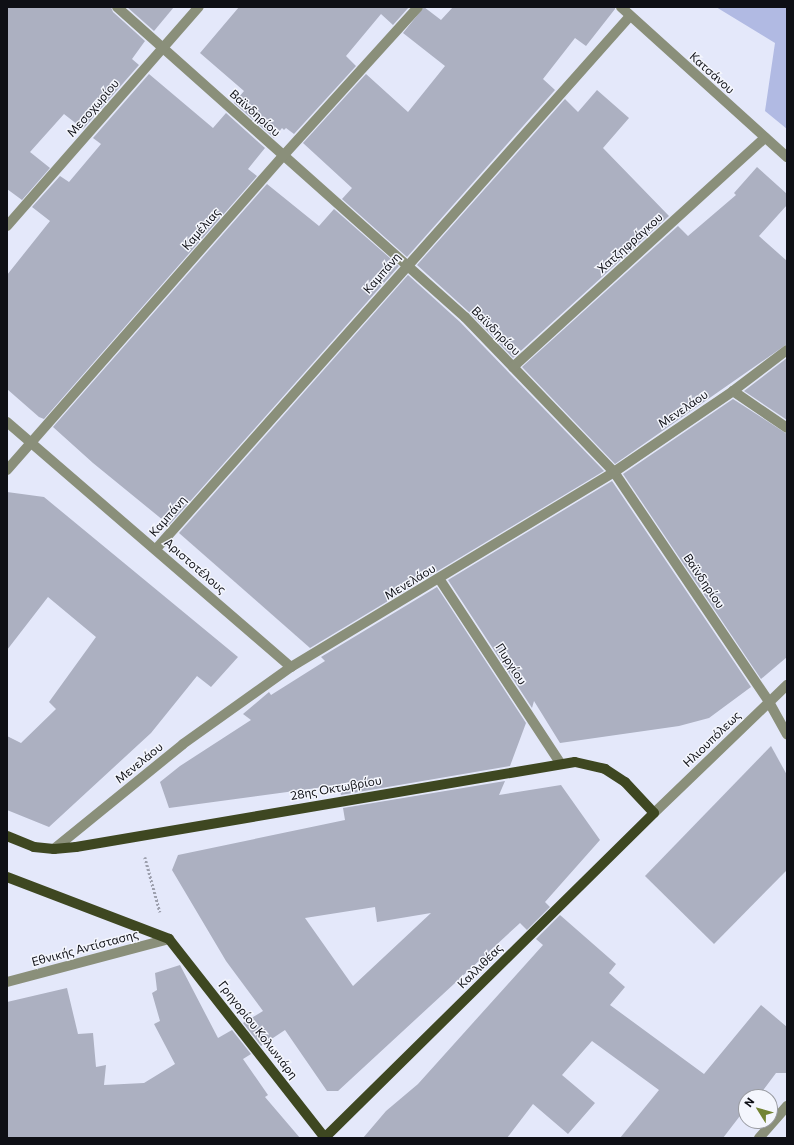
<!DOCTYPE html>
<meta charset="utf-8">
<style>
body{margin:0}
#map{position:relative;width:794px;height:1145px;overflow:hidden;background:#e4e8fa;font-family:Commissioner,sans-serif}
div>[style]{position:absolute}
.green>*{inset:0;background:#b1bae3}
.building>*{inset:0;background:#acb0c1}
.path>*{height:2.5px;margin-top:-1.25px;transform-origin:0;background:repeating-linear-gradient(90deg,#9c9fad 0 2px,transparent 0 4px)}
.minor>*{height:10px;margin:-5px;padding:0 5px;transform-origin:5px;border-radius:5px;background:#8a8f7a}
.major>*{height:10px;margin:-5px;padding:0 5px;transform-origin:5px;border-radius:5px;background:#3e4721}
span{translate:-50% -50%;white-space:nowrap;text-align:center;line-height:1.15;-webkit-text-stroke:3px #f4f6fd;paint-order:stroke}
.street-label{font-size:12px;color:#0e0f15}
.frame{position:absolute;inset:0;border:8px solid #0e0f15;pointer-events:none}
.north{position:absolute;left:738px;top:1089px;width:40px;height:40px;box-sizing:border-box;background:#f4f6fd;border:1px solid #989aa0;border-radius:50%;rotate:307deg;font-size:11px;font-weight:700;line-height:16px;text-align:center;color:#0e0f15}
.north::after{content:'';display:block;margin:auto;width:14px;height:18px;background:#738433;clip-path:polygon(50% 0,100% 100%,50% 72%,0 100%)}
</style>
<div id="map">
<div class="green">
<i style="clip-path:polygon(716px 7px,787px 7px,787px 129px,765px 111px,775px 43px)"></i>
</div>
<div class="building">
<i style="clip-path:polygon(7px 7px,111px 7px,113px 12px,145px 41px,132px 59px,139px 65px,83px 129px,64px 114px,30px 152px,50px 168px,22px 200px,7px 189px)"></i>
<i style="clip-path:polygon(127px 7px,174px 7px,154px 31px)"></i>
<i style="clip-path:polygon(239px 7px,409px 7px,393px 25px,381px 14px,346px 56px,356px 66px,294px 134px,286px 128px,284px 130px,282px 128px,274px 138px,234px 103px,244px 91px,200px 53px)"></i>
<i style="clip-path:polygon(424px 7px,441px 20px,453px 7px,615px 7px,615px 9px,586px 46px,575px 38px,543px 79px,555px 90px,407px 257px,342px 199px,352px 188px,303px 143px,366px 74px,408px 112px,445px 66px,403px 33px)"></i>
<i style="clip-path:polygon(149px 74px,213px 128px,226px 113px,265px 148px,248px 169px,257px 176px,44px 419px,39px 417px,7px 389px,7px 275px,50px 221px,32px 207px,60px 176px,69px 182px,101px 144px,93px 138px)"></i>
<i style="clip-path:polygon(597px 90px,629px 118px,603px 148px,669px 216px,513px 358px,469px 312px,417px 265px,565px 99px,578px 112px)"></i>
<i style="clip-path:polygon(757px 167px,787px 194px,787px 205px,759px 236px,787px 261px,787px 344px,615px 464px,522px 367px,678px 226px,688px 236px,736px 195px,734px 193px)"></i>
<i style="clip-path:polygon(267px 184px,319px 226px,334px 209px,399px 266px,169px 525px,93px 463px,53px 427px)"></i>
<i style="clip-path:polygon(408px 275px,460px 322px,604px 471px,310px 648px,179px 533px)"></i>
<i style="clip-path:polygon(787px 358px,787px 420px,744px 391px)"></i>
<i style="clip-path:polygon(733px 399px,787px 434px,787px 657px,761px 679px,623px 474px)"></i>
<i style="clip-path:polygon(612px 481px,751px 687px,709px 718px,679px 726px,560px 743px,534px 701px,532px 708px,448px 580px)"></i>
<i style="clip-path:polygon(7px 492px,44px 497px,238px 657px,211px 687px,197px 676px,151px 733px,49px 827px,7px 810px,7px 736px,21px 743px,56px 709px,49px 702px,96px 637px,48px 597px,7px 650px)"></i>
<i style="clip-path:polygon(437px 587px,526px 723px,510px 766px,341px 795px,339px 785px,169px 808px,160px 782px,180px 766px,251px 720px,243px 714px,269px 692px,271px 695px,325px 661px,321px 657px)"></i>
<i style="clip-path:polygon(771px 746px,787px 775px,787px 870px,714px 944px,645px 876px)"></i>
<i style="clip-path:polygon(evenodd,505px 781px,499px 795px,561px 785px,600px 840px,545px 902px,550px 907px,527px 930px,520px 923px,338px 1091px,327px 1091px,285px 1030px,261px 1046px,243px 1023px,263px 1011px,226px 961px,172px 870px,178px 855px,345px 820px,343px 808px,505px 781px,375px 907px,377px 922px,431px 913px,353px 986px,305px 918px,375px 907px)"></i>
<i style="clip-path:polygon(560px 915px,616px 964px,609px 973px,625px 987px,610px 1005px,704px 1074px,761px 1005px,787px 1027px,787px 1073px,776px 1073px,758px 1097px,746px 1097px,746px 1108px,723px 1138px,620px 1138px,659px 1090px,592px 1041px,562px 1075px,595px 1103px,568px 1134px,533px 1104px,507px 1138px,363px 1138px,386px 1111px,418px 1084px,543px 945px,536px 939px)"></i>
<i style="clip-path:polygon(180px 965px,218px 1038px,232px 1030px,251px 1054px,243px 1059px,268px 1095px,265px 1097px,300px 1138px,7px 1138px,7px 1002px,67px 988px,78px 1034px,93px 1033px,96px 1067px,106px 1065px,104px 1085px,144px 1083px,175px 1064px,154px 1024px,160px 1021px,152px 993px,157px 990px,155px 973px)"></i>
</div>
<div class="path">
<i style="left:145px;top:857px;width:57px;rotate:74.7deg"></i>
</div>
<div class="minor">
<i style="left:117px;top:7px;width:466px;rotate:41.7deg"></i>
<i style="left:465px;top:317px;width:215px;rotate:46.1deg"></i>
<i style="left:614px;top:472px;width:277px;rotate:56deg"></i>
<i style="left:769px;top:702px;width:37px;rotate:61deg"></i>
<i style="left:621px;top:7px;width:224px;rotate:42.1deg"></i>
<i style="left:7px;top:226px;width:291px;rotate:-48.8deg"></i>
<i style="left:513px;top:367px;width:341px;rotate:-42.3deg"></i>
<i style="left:733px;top:391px;width:65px;rotate:34.4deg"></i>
<i style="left:7px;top:422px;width:375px;rotate:40.8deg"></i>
<i style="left:7px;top:470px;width:418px;rotate:-48.7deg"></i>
<i style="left:283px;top:156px;width:201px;rotate:-47.8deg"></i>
<i style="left:156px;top:549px;width:713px;rotate:-48.35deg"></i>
<i style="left:440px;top:580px;width:219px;rotate:56.7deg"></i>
<i style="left:654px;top:813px;width:185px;rotate:-43.9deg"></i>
<i style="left:54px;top:849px;width:166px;rotate:-39.1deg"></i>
<i style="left:183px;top:744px;width:133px;rotate:-35.5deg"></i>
<i style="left:291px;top:667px;width:377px;rotate:-31.1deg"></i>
<i style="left:614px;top:472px;width:144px;rotate:-34.2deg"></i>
<i style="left:733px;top:391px;width:68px;rotate:-37.2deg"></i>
<i style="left:7px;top:982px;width:168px;rotate:-14.9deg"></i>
<i style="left:759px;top:1138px;width:43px;rotate:-48.8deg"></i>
</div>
<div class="major">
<i style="left:7px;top:836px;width:29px;rotate:22deg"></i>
<i style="left:34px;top:847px;width:20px;rotate:6deg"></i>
<i style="left:54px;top:849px;width:22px;rotate:-5deg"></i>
<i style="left:76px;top:847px;width:506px;rotate:-9.67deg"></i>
<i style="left:575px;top:762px;width:31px;rotate:13deg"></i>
<i style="left:605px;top:769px;width:24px;rotate:33deg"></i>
<i style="left:625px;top:782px;width:42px;rotate:46.9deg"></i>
<i style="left:654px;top:813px;width:462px;rotate:135.4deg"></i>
<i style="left:7px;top:877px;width:173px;rotate:20.9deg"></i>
<i style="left:169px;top:939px;width:253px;rotate:51.9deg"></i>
</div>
<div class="street-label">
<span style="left:712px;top:73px;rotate:42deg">Κατσάνου</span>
<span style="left:93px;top:108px;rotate:-49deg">Μεσοχωρίου</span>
<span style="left:255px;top:113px;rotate:42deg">Βαϊνδηρίου</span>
<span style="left:201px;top:229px;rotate:-49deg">Καμέλιας</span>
<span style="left:630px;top:243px;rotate:-42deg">Χατζηφράγκου</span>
<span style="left:382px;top:273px;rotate:-49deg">Καμπάνη</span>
<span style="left:496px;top:331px;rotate:45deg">Βαϊνδηρίου</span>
<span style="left:683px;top:409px;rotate:-34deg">Μενελάου</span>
<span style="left:168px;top:516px;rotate:-49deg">Καμπάνη</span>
<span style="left:195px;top:566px;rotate:41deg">Αριστοτέλους</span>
<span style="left:704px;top:581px;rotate:56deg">Βαϊνδηρίου</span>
<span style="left:410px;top:582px;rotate:-31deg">Μενελάου</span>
<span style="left:511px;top:664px;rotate:57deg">Πυργίου</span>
<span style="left:712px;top:739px;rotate:-44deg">Ηλιουπόλεως</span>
<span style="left:139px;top:763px;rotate:-39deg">Μενελάου</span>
<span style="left:336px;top:788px;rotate:-10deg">28ης Οκτωβρίου</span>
<span style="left:85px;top:948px;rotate:-15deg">Εθνικής Αντίστασης</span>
<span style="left:480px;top:966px;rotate:-45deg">Καλλιθέας</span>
<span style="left:258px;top:1030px;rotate:52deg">Γρηγορίου Κολωνιάρη</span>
</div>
<div class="frame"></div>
<div class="north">N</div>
</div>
